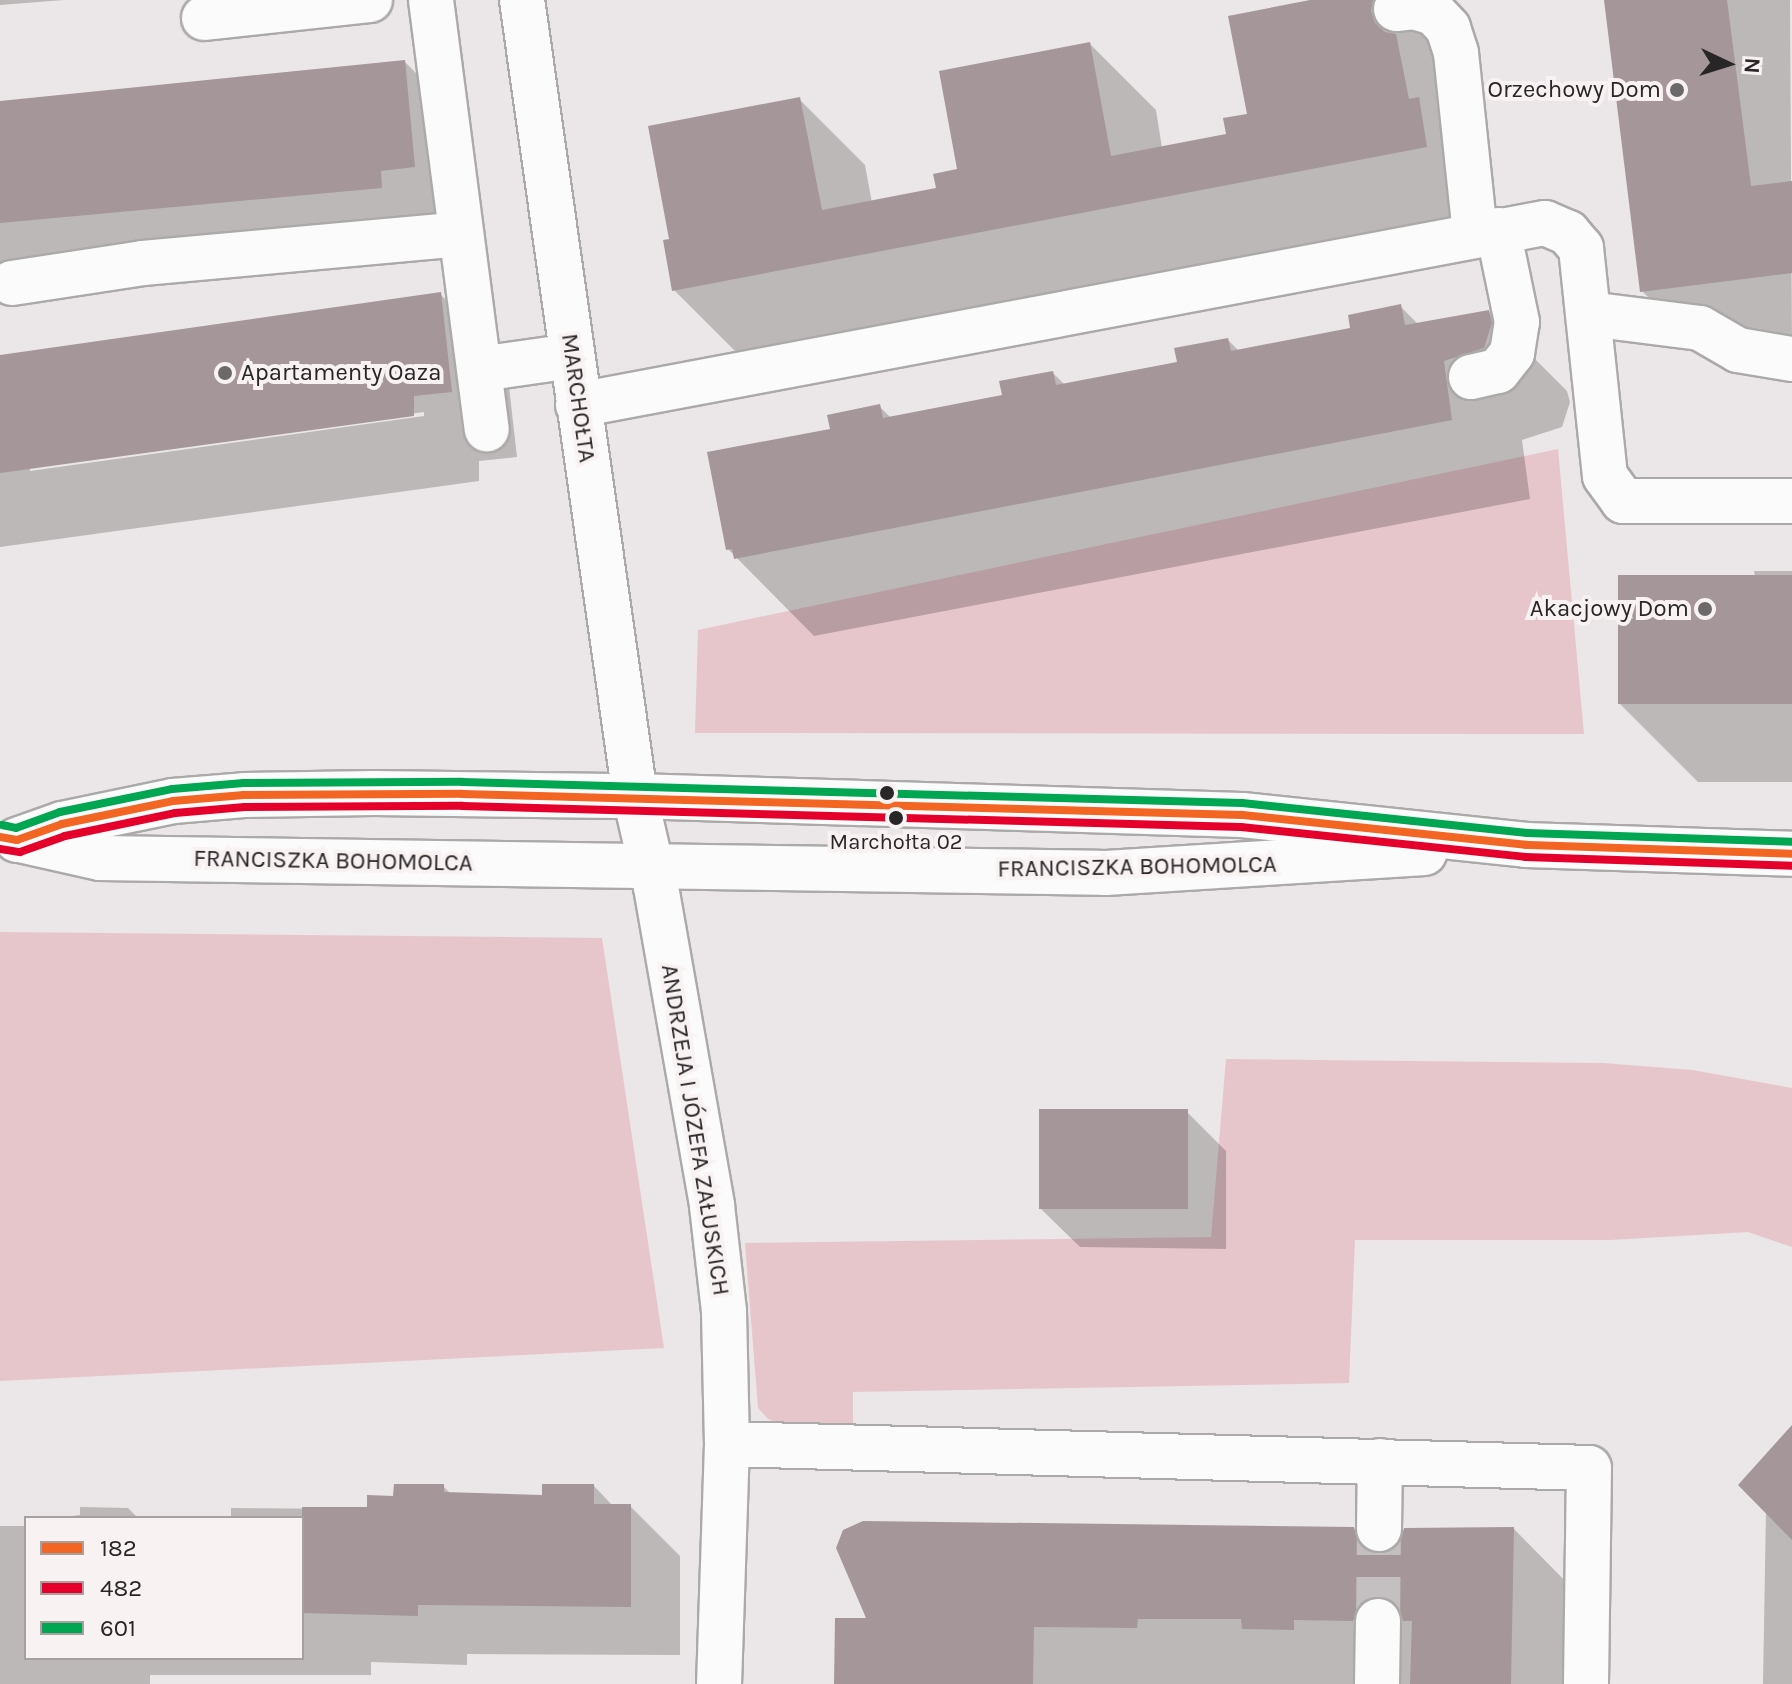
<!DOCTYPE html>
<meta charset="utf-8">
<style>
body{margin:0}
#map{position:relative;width:1792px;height:1684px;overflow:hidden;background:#ebe6e7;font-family:Karla,sans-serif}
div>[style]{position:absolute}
.green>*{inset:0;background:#e6c6cb}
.shadow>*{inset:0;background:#0003}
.building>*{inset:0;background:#a49699;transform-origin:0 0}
.minor-tunnel>*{height:44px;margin-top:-22px;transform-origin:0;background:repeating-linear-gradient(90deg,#c4c0c1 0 44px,transparent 0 66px)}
.roads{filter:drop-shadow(2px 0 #aca9a9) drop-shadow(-2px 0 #aca9a9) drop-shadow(0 2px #aca9a9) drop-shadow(0 -2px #aca9a9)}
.minor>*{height:44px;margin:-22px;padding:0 22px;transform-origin:22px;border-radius:22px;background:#fcfbfb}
.bus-1>*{height:8px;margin:-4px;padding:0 4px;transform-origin:4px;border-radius:4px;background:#f26522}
.bus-2>*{height:8px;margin:-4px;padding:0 4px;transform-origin:4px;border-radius:4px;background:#e4002b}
.bus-3>*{height:8px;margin:-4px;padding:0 4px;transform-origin:4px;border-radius:4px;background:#00a651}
.dots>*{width:22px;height:22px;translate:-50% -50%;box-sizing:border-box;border:4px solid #f9f2f3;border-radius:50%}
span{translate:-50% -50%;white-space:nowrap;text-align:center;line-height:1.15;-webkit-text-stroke:8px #f9f2f3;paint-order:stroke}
.bus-label{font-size:22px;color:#292627}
.poi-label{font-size:24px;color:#292627}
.right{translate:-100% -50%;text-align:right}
.left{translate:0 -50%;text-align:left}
.street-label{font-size:24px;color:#292627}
.legend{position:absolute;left:24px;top:1516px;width:280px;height:144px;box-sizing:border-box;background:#f9f2f3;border:2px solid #a6a0a1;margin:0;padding:10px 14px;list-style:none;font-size:24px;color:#292627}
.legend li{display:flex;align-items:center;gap:16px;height:40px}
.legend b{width:40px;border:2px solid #a6a0a1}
.north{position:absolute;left:1688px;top:24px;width:80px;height:80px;-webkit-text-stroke:6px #f9f2f3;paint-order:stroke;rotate:94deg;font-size:22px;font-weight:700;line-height:32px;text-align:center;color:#292627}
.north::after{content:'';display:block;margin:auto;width:28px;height:36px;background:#292627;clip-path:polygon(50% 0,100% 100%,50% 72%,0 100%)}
</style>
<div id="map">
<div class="green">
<i style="clip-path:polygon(1558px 449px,1584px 734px,695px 733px,698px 630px)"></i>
<i style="clip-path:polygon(0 932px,602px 938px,664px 1348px,0 1381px)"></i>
<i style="clip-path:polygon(1226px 1059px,1603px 1063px,1692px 1070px,1792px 1088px,1792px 1247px,1748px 1232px,1611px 1240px,1355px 1240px,1349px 1383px,853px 1392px,853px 1429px,784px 1425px,768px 1419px,758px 1408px,745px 1243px,1211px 1237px)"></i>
</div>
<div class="shadow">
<i style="clip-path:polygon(0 0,64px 0,0 5px)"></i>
<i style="clip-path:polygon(1320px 0,1399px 0,1451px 52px,1492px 213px,740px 356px,674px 290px,672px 241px,799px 99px,865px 165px,872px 203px,939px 190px,1090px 44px,1156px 110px,1162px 148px,1228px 135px,1249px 116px)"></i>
<i style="clip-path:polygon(1606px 0,1790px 0,1792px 353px,1714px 363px,1642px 291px)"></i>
<i style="clip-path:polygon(405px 62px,471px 128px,480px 232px,0 294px,0 103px)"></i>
<i style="clip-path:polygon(evenodd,440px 294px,506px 360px,517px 457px,479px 461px,479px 481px,0 547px,0 357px,440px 294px,424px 412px,424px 416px,30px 471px,30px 467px,424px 412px)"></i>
<i style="clip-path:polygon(1400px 306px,1419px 325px,1488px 312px,1567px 391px,1570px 402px,1562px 427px,1522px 440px,1530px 499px,814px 636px,728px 549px,832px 430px,879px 406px,892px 419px,1004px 397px,1053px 373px,1065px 385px,1180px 363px,1228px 340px,1239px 351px,1353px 330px)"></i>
<i style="clip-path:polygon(1754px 571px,1792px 571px,1792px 782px,1698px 782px,1619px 703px,1755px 577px)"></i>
<i style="clip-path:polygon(1187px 1112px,1226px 1151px,1226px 1249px,1080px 1247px,1040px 1208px)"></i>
<i style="clip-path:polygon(1792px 1467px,1792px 1684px,1763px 1684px,1766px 1510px)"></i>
<i style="clip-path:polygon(443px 1486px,452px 1495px,544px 1497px,594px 1486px,613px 1506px,630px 1506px,680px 1556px,680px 1655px,467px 1654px,467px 1665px,371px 1662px,371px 1675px,150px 1675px,150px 1684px,0 1684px,0 1526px,26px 1526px,26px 1658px,302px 1658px,302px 1518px,147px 1518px,231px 1516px,231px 1508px,369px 1509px,395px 1498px)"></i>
<i style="clip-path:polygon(80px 1507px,128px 1508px,138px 1518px,57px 1518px,80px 1515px)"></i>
<i style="clip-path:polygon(1353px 1529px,1380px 1556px,1514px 1529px,1581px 1597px,1580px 1684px,836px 1684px,869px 1620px)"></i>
</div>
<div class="building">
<i style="clip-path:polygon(1310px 0,1373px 0,1371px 11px,1375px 23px,1385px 32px,1396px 34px,1409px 99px,1419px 97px,1427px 147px,672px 291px,663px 240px,669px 239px,648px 126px,800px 97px,822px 210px,936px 188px,933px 174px,957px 169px,939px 71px,1090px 42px,1111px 156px,1226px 134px,1223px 118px,1247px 114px,1228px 16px)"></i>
<i style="clip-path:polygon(1604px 0,1727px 0,1751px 186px,1792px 181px,1792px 273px,1640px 292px)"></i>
<i style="clip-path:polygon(405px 60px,415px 167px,381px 171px,382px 188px,0 223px,0 101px)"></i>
<i style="clip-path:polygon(441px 292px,452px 392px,414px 396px,414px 416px,0 473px,0 355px)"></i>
<i style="clip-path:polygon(1401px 304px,1405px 325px,1489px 310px,1492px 323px,1484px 348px,1444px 361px,1452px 420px,734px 559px,732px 549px,726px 550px,707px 452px,830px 429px,827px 415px,880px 404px,883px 418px,1002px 395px,999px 381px,1053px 371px,1056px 385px,1177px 362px,1174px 348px,1228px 338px,1231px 351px,1350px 328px,1348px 315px)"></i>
<i style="left:1618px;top:575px;width:174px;height:129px"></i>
<i style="left:1039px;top:1109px;width:149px;height:100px"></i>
<i style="clip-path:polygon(1792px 1425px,1792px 1540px,1738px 1485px)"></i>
<i style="clip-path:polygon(394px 1484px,444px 1484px,444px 1492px,542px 1495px,542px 1484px,594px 1484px,594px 1504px,631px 1504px,631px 1607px,418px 1605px,418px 1616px,302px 1613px,302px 1507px,367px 1507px,367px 1495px,393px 1496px)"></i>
<i style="clip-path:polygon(863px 1521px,1354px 1527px,1358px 1542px,1367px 1551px,1379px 1554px,1390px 1551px,1400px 1542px,1404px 1528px,1514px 1527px,1511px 1684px,1410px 1684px,1412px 1621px,1403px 1621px,1400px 1610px,1391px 1600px,1378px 1596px,1367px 1599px,1357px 1608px,1353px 1621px,1294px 1620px,1294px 1630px,1242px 1629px,1241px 1619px,1138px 1619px,1137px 1628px,1034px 1627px,1033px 1684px,834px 1684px,835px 1618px,866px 1618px,836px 1548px,843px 1530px)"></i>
</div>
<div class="minor-tunnel">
<i style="left:1378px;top:1621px;width:92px;rotate:-89.4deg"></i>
</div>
<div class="roads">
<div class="minor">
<i style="left:431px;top:0;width:433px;rotate:82.6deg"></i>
<i style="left:522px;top:0;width:804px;rotate:81.92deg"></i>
<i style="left:635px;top:796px;width:93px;rotate:77deg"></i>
<i style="left:656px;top:887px;width:324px;rotate:80deg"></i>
<i style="left:712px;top:1206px;width:107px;rotate:83.5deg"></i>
<i style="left:724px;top:1312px;width:132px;rotate:88.7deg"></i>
<i style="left:727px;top:1444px;width:240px;rotate:91.9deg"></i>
<i style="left:1396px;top:9px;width:18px;rotate:-6deg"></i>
<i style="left:1414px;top:7px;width:21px;rotate:17deg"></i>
<i style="left:1434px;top:13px;width:21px;rotate:47deg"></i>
<i style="left:1448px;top:28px;width:26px;rotate:72deg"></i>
<i style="left:1456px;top:53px;width:182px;rotate:84deg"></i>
<i style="left:204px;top:18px;width:167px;rotate:-6.2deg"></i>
<i style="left:12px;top:283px;width:133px;rotate:-8.7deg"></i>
<i style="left:143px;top:263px;width:319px;rotate:-5.2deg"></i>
<i style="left:1589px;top:314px;width:112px;rotate:7.2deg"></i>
<i style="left:1700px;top:328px;width:44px;rotate:30.1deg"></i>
<i style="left:1738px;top:350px;width:55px;rotate:9.5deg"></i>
<i style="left:480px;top:369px;width:92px;rotate:-8.1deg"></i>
<i style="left:1471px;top:377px;width:28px;rotate:-13deg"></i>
<i style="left:1498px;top:371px;width:23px;rotate:-52deg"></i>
<i style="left:1512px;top:353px;width:31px;rotate:-81deg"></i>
<i style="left:1517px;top:322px;width:94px;rotate:-101.7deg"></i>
<i style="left:578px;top:405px;width:984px;rotate:-10.66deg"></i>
<i style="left:1545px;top:223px;width:25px;rotate:23deg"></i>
<i style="left:1568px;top:233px;width:20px;rotate:49deg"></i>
<i style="left:1581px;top:248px;width:229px;rotate:84deg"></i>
<i style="left:1605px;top:476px;width:31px;rotate:54deg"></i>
<i style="left:1623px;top:501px;width:169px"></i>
<i style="left:17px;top:840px;width:48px;rotate:-19.6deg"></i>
<i style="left:62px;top:824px;width:113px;rotate:-11.7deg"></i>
<i style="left:173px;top:801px;width:71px;rotate:-4.8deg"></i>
<i style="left:244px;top:795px;width:130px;rotate:-0.9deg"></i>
<i style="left:374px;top:793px;width:261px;rotate:0.7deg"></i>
<i style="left:635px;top:796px;width:607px;rotate:1.79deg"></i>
<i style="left:1242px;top:815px;width:286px;rotate:6deg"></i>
<i style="left:1526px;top:845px;width:266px;rotate:1.9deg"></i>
<i style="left:20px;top:840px;width:82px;rotate:12.7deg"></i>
<i style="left:100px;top:858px;width:1006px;rotate:0.85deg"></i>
<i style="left:1106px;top:873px;width:319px;rotate:-3.6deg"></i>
<i style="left:727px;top:1444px;width:862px;rotate:1.59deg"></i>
<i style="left:1589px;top:1468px;width:216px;rotate:90.8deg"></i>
<i style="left:1379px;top:1529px;width:68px;rotate:-89.2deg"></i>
<i style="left:1377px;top:1684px;width:63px;rotate:-89.1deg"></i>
</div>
</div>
<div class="bus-1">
<i style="left:0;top:837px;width:17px;rotate:10deg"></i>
<i style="left:17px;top:840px;width:48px;rotate:-19.6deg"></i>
<i style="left:62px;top:824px;width:113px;rotate:-11.7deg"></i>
<i style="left:173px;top:801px;width:71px;rotate:-4.8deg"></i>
<i style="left:244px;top:795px;width:218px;rotate:-0.3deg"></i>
<i style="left:462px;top:794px;width:780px;rotate:1.54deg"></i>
<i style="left:1242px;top:815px;width:286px;rotate:6deg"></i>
<i style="left:1526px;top:845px;width:266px;rotate:1.9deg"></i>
</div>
<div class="bus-2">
<i style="left:0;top:849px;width:20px;rotate:9deg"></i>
<i style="left:20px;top:852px;width:48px;rotate:-19.6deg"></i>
<i style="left:65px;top:836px;width:112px;rotate:-11.8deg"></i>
<i style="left:175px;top:813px;width:70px;rotate:-4.9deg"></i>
<i style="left:245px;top:807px;width:217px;rotate:-0.3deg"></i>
<i style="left:462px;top:806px;width:779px;rotate:1.54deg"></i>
<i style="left:1241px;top:827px;width:286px;rotate:6deg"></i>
<i style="left:1525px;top:857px;width:267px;rotate:1.9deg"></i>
</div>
<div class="bus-3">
<i style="left:2px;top:825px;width:14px;rotate:12deg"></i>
<i style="left:16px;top:828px;width:47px;rotate:-20deg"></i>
<i style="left:60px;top:812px;width:114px;rotate:-11.6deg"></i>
<i style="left:172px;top:789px;width:72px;rotate:-4.8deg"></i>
<i style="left:244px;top:783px;width:218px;rotate:-0.3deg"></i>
<i style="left:462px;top:782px;width:780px;rotate:1.54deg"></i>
<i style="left:1242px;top:803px;width:287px;rotate:6deg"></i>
<i style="left:1527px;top:833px;width:265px;rotate:1.9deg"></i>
</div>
<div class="dots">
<i style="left:1677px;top:90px;background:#6d696a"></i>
<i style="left:225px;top:373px;background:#6d696a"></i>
<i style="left:1705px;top:609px;background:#6d696a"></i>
<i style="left:887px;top:793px;background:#292627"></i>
<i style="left:896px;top:818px;background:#292627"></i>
</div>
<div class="bus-label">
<span style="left:896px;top:843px">Marchołta 02</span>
</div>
<div class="poi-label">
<span class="right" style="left:1661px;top:90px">Orzechowy Dom</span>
<span class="left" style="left:241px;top:373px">Apartamenty Oaza</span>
<span class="right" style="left:1689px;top:609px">Akacjowy Dom</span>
</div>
<div class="street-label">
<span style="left:578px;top:398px;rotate:82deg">MARCHOŁTA</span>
<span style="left:333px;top:861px;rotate:1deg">FRANCISZKA BOHOMOLCA</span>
<span style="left:1137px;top:867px;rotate:-1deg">FRANCISZKA BOHOMOLCA</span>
<span style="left:695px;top:1130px;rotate:81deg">ANDRZEJA I JÓZEFA ZAŁUSKICH</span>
</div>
<ul class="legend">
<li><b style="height:10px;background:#f26522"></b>182</li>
<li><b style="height:10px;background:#e4002b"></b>482</li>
<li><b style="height:10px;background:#00a651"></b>601</li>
</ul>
<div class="north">N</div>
</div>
